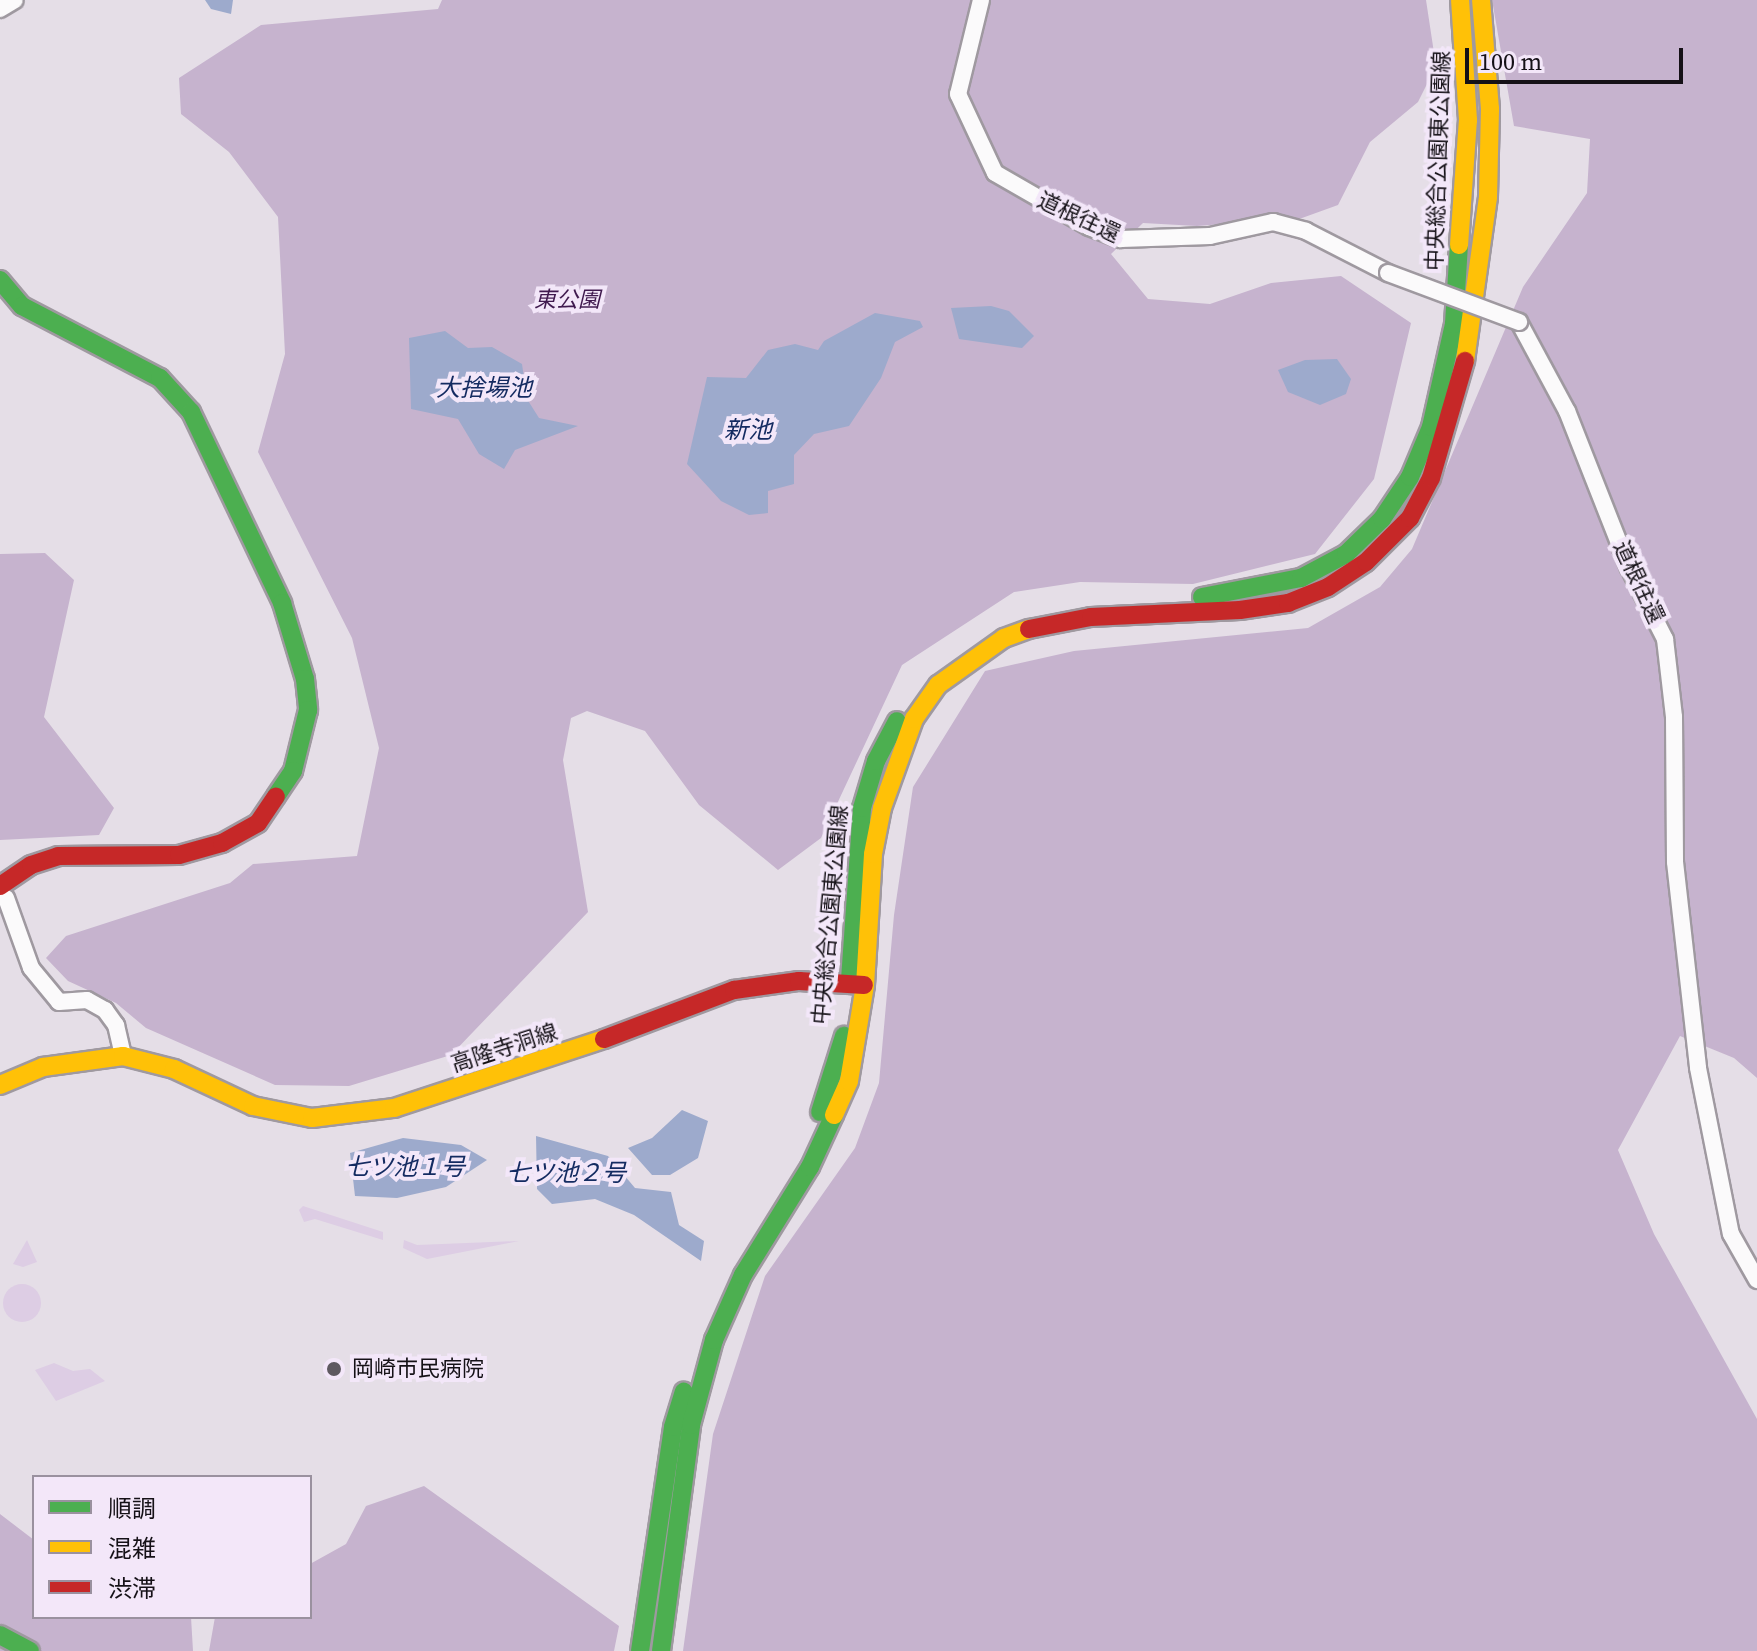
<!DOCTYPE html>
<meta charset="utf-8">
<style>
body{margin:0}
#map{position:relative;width:1757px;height:1651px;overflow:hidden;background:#e5dee7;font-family:"Source Serif 4","Noto Sans JP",serif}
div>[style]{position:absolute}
.green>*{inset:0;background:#ddcde4}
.round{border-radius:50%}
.forest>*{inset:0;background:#c6b3ce}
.water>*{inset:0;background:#9daacc}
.roads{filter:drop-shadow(2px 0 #9f99a0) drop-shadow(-2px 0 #9f99a0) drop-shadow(0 2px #9f99a0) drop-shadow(0 -2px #9f99a0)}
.street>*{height:16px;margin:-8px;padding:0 8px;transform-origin:8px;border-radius:8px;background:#fbfafb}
.fast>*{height:18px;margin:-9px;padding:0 9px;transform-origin:9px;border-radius:9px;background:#4caf50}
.slow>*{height:18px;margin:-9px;padding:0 9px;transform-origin:9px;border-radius:9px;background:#ffc107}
.jam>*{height:18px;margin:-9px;padding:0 9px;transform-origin:9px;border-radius:9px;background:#c62828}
.bridges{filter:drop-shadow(2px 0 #9f99a0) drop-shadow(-2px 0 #9f99a0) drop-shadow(0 2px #9f99a0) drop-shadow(0 -2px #9f99a0)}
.street-bridge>*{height:16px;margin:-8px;padding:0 8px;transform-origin:8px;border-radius:8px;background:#fbfafb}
.dots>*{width:22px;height:22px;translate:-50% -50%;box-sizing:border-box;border:4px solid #f3e7f9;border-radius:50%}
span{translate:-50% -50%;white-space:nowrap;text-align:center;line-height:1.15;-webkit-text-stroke:8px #f3e7f9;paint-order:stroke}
.street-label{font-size:22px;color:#151117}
.park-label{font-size:22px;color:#401a4f;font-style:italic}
.poi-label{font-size:22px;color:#151117}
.left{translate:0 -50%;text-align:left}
.water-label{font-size:24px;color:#142b61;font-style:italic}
.legend{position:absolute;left:32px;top:1475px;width:280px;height:144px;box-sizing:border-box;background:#f3e7f9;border:2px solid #9a919f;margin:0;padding:10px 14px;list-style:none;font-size:24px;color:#151117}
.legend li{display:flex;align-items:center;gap:16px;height:40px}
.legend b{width:40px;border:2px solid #9a919f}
.scale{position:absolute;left:1465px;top:48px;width:218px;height:36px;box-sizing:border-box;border:4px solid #151117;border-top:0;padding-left:10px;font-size:24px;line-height:28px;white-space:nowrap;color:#151117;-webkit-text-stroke:6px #f3e7f9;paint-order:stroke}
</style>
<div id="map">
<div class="green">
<i style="clip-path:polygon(303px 1206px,383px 1232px,383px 1240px,315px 1219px,304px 1222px,299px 1210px)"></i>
<i style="clip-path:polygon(27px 1240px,37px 1262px,23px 1267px,13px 1264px)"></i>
<i style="clip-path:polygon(404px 1240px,417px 1245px,519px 1241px,427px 1259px,403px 1248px)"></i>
<i class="round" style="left:3px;top:1284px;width:38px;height:38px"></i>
<i style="clip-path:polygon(54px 1363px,73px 1371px,90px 1369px,105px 1381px,56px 1401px,35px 1370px)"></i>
</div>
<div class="forest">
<i style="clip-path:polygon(442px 0,1426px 0,1436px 66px,1418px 102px,1370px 142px,1338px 205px,1302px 218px,1197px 226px,1143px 223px,1111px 254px,1148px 299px,1210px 304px,1271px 283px,1341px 276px,1411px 323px,1374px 479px,1315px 554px,1193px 584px,1080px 582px,1014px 592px,902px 665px,821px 838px,778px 870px,699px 805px,645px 731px,587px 711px,571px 718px,563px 760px,588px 912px,451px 1055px,349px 1086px,275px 1085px,146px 1028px,116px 1003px,68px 981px,46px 958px,66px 936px,230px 883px,253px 864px,357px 856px,379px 748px,352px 638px,258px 452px,285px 354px,278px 217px,229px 152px,181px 114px,179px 78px,261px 25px,438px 9px)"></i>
<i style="clip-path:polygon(1492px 0,1757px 0,1757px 1078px,1734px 1058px,1680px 1036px,1618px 1150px,1654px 1234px,1757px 1419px,1757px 1651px,683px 1651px,713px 1434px,765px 1276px,855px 1148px,879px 1083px,894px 915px,913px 787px,985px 671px,1074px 651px,1308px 628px,1380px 587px,1412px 549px,1523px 287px,1587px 193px,1590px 139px,1514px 126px)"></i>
<i style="clip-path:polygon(45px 553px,74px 580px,44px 717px,114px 808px,99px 835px,0 840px,0 554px)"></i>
<i style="clip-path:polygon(424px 1486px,619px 1626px,614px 1651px,209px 1651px,215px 1617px,310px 1617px,310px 1564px,346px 1544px,366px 1506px)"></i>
<i style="clip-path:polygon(0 1514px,34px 1540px,34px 1617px,191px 1617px,193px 1651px,0 1651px)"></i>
</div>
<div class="water">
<i style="clip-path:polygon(205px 0,233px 0,231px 14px,211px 9px)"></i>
<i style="clip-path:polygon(991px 306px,1009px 311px,1034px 336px,1022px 348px,959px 339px,951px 308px)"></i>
<i style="clip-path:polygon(875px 313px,920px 321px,923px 327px,895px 342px,881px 378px,849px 426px,814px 434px,794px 455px,794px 484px,768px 491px,768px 513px,749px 515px,721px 501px,687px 464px,707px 377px,746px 378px,768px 350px,795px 344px,818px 350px,824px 341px)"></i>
<i style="clip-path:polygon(445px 331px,468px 348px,492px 347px,522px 364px,527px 399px,539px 418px,578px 426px,515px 450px,504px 469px,479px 454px,458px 419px,411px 409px,409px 338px)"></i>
<i style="clip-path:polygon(1337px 359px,1351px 379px,1346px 394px,1320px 405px,1288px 392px,1278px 370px,1305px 360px)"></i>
<i style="clip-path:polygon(682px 1110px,708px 1121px,698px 1158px,670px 1175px,652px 1175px,628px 1148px,652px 1138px)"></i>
<i style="clip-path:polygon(536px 1136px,608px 1156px,635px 1188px,671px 1192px,679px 1225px,704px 1241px,701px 1261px,634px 1215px,595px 1199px,552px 1204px,537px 1189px)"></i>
<i style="clip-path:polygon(403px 1138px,461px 1145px,487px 1160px,446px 1187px,397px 1198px,355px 1196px,350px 1153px)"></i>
</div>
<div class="roads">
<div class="street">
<i style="left:981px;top:0;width:97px;rotate:103.7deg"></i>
<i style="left:958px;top:94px;width:87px;rotate:64.9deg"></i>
<i style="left:995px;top:173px;width:108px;rotate:29.9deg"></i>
<i style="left:1089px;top:227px;width:34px;rotate:21deg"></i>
<i style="left:1121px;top:239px;width:89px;rotate:-1.9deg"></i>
<i style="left:1210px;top:236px;width:65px;rotate:-12.5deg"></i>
<i style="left:1273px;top:222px;width:34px;rotate:15deg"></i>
<i style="left:1306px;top:231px;width:92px;rotate:27.1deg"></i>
<i style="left:0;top:9px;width:17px;rotate:-31deg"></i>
<i style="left:1519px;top:322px;width:101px;rotate:61.7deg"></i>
<i style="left:1567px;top:411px;width:169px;rotate:68.5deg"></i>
<i style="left:1629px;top:568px;width:80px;rotate:63.1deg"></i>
<i style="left:1665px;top:639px;width:79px;rotate:83.4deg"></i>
<i style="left:1674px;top:717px;width:145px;rotate:89.6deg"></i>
<i style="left:1675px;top:862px;width:207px;rotate:83.6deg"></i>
<i style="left:1698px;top:1068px;width:169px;rotate:78.8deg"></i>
<i style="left:1731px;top:1234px;width:53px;rotate:60.5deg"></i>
<i style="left:6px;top:898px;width:74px;rotate:70.3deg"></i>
<i style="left:31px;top:968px;width:44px;rotate:50.5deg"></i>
<i style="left:59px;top:1002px;width:28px;rotate:-4deg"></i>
<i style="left:87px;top:1000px;width:21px;rotate:29deg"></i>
<i style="left:105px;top:1010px;width:19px;rotate:54deg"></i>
<i style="left:116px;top:1025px;width:32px;rotate:77deg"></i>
</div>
<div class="fast">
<i style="left:0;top:280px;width:34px;rotate:50deg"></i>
<i style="left:22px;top:306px;width:156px;rotate:27.6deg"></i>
<i style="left:160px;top:378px;width:46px;rotate:47.6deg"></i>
<i style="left:191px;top:412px;width:212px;rotate:64.5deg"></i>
<i style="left:282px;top:603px;width:79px;rotate:73.2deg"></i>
<i style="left:305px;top:679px;width:31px;rotate:84deg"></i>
<i style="left:308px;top:710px;width:63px;rotate:103.8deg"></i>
<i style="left:293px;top:771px;width:30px;rotate:124deg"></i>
<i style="left:1202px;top:597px;width:101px;rotate:-10.9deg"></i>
<i style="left:1301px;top:578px;width:51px;rotate:-28.1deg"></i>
<i style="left:1346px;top:554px;width:50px;rotate:-44.2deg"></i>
<i style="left:1382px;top:519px;width:50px;rotate:-56.3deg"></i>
<i style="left:1410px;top:477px;width:54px;rotate:-67.2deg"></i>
<i style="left:1431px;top:427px;width:106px;rotate:-77.4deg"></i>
<i style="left:1454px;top:324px;width:79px;rotate:-86.4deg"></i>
<i style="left:850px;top:980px;width:172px;rotate:-86deg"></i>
<i style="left:862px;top:808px;width:49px;rotate:-73.4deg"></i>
<i style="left:876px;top:761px;width:45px;rotate:-62.3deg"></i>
<i style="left:820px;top:1112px;width:80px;rotate:-72.5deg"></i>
<i style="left:0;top:1635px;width:34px;rotate:28deg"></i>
<i style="left:640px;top:1651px;width:226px;rotate:-81.6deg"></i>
<i style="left:673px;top:1427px;width:37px;rotate:-73deg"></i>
<i style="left:661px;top:1651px;width:228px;rotate:-82.4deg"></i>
<i style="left:691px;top:1425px;width:88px;rotate:-74.9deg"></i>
<i style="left:714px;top:1340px;width:71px;rotate:-66deg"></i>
<i style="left:743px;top:1275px;width:127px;rotate:-58.2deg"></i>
<i style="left:810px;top:1167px;width:57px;rotate:-65.2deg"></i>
</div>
<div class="slow">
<i style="left:1459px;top:245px;width:125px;rotate:-85.9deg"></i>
<i style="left:1468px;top:120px;width:120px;rotate:-93.8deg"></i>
<i style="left:1465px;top:361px;width:166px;rotate:-82deg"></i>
<i style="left:1488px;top:197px;width:88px;rotate:-88.7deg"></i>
<i style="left:1490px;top:109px;width:109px;rotate:-94.7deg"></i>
<i style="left:0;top:1085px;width:47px;rotate:-22.7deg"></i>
<i style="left:43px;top:1067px;width:81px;rotate:-7.8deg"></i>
<i style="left:123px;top:1056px;width:53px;rotate:14.3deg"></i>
<i style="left:174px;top:1069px;width:87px;rotate:25.1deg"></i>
<i style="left:253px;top:1106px;width:60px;rotate:11.5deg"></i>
<i style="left:312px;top:1118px;width:83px;rotate:-7deg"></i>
<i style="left:394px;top:1108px;width:221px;rotate:-18.2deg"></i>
<i style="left:834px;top:1115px;width:37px;rotate:-66deg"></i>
<i style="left:849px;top:1081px;width:97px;rotate:-80.5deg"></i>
<i style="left:865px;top:985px;width:131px;rotate:-86.5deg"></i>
<i style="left:873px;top:854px;width:47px;rotate:-78.9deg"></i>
<i style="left:882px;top:808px;width:95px;rotate:-70.2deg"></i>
<i style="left:914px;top:719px;width:42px;rotate:-54.8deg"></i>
<i style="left:938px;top:685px;width:81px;rotate:-35.5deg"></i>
<i style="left:1004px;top:638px;width:27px;rotate:-20deg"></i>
</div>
<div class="jam">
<i style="left:1029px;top:629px;width:63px;rotate:-11deg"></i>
<i style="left:1091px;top:617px;width:149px;rotate:-2.7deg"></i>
<i style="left:1240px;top:610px;width:49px;rotate:-8.3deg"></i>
<i style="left:1288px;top:603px;width:43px;rotate:-21.8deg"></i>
<i style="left:1328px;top:587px;width:45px;rotate:-33.3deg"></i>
<i style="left:1366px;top:562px;width:62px;rotate:-45deg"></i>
<i style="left:1410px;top:518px;width:45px;rotate:-62.3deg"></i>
<i style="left:1431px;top:478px;width:122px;rotate:-73.8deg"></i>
<i style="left:0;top:886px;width:37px;rotate:-34deg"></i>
<i style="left:31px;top:865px;width:28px;rotate:-18deg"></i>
<i style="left:58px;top:856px;width:121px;rotate:-0.5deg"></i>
<i style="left:179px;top:855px;width:45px;rotate:-15.6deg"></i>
<i style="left:222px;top:843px;width:41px;rotate:-29.1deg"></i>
<i style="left:258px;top:823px;width:32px;rotate:-56deg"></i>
<i style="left:604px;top:1039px;width:139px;rotate:-20.7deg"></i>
<i style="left:734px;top:990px;width:66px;rotate:-7.9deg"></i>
<i style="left:799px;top:981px;width:65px;rotate:3.5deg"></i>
</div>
</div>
<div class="bridges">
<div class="street-bridge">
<i style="left:1388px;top:273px;width:140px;rotate:20.5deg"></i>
</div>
</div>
<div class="dots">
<i style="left:334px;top:1369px;background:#5e5960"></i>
</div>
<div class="street-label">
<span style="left:1438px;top:161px;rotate:-88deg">中央総合公園東公園線</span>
<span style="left:1079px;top:217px;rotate:25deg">道根往還</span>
<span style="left:1639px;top:582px;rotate:65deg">道根往還</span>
<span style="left:830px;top:915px;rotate:-85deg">中央総合公園東公園線</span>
<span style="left:504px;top:1048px;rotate:-18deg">高隆寺洞線</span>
</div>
<div class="park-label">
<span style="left:567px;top:300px">東公園</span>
</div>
<div class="poi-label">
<span class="left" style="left:352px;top:1369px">岡崎市民病院</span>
</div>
<div class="water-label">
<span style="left:484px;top:388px">大捨場池</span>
<span style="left:748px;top:430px">新池</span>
<span style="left:405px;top:1167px">七ツ池１号</span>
<span style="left:566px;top:1173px">七ツ池２号</span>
</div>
<ul class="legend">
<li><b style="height:10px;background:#4caf50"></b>順調</li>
<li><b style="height:10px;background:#ffc107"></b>混雑</li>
<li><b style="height:10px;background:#c62828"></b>渋滞</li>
</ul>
<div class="scale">100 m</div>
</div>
